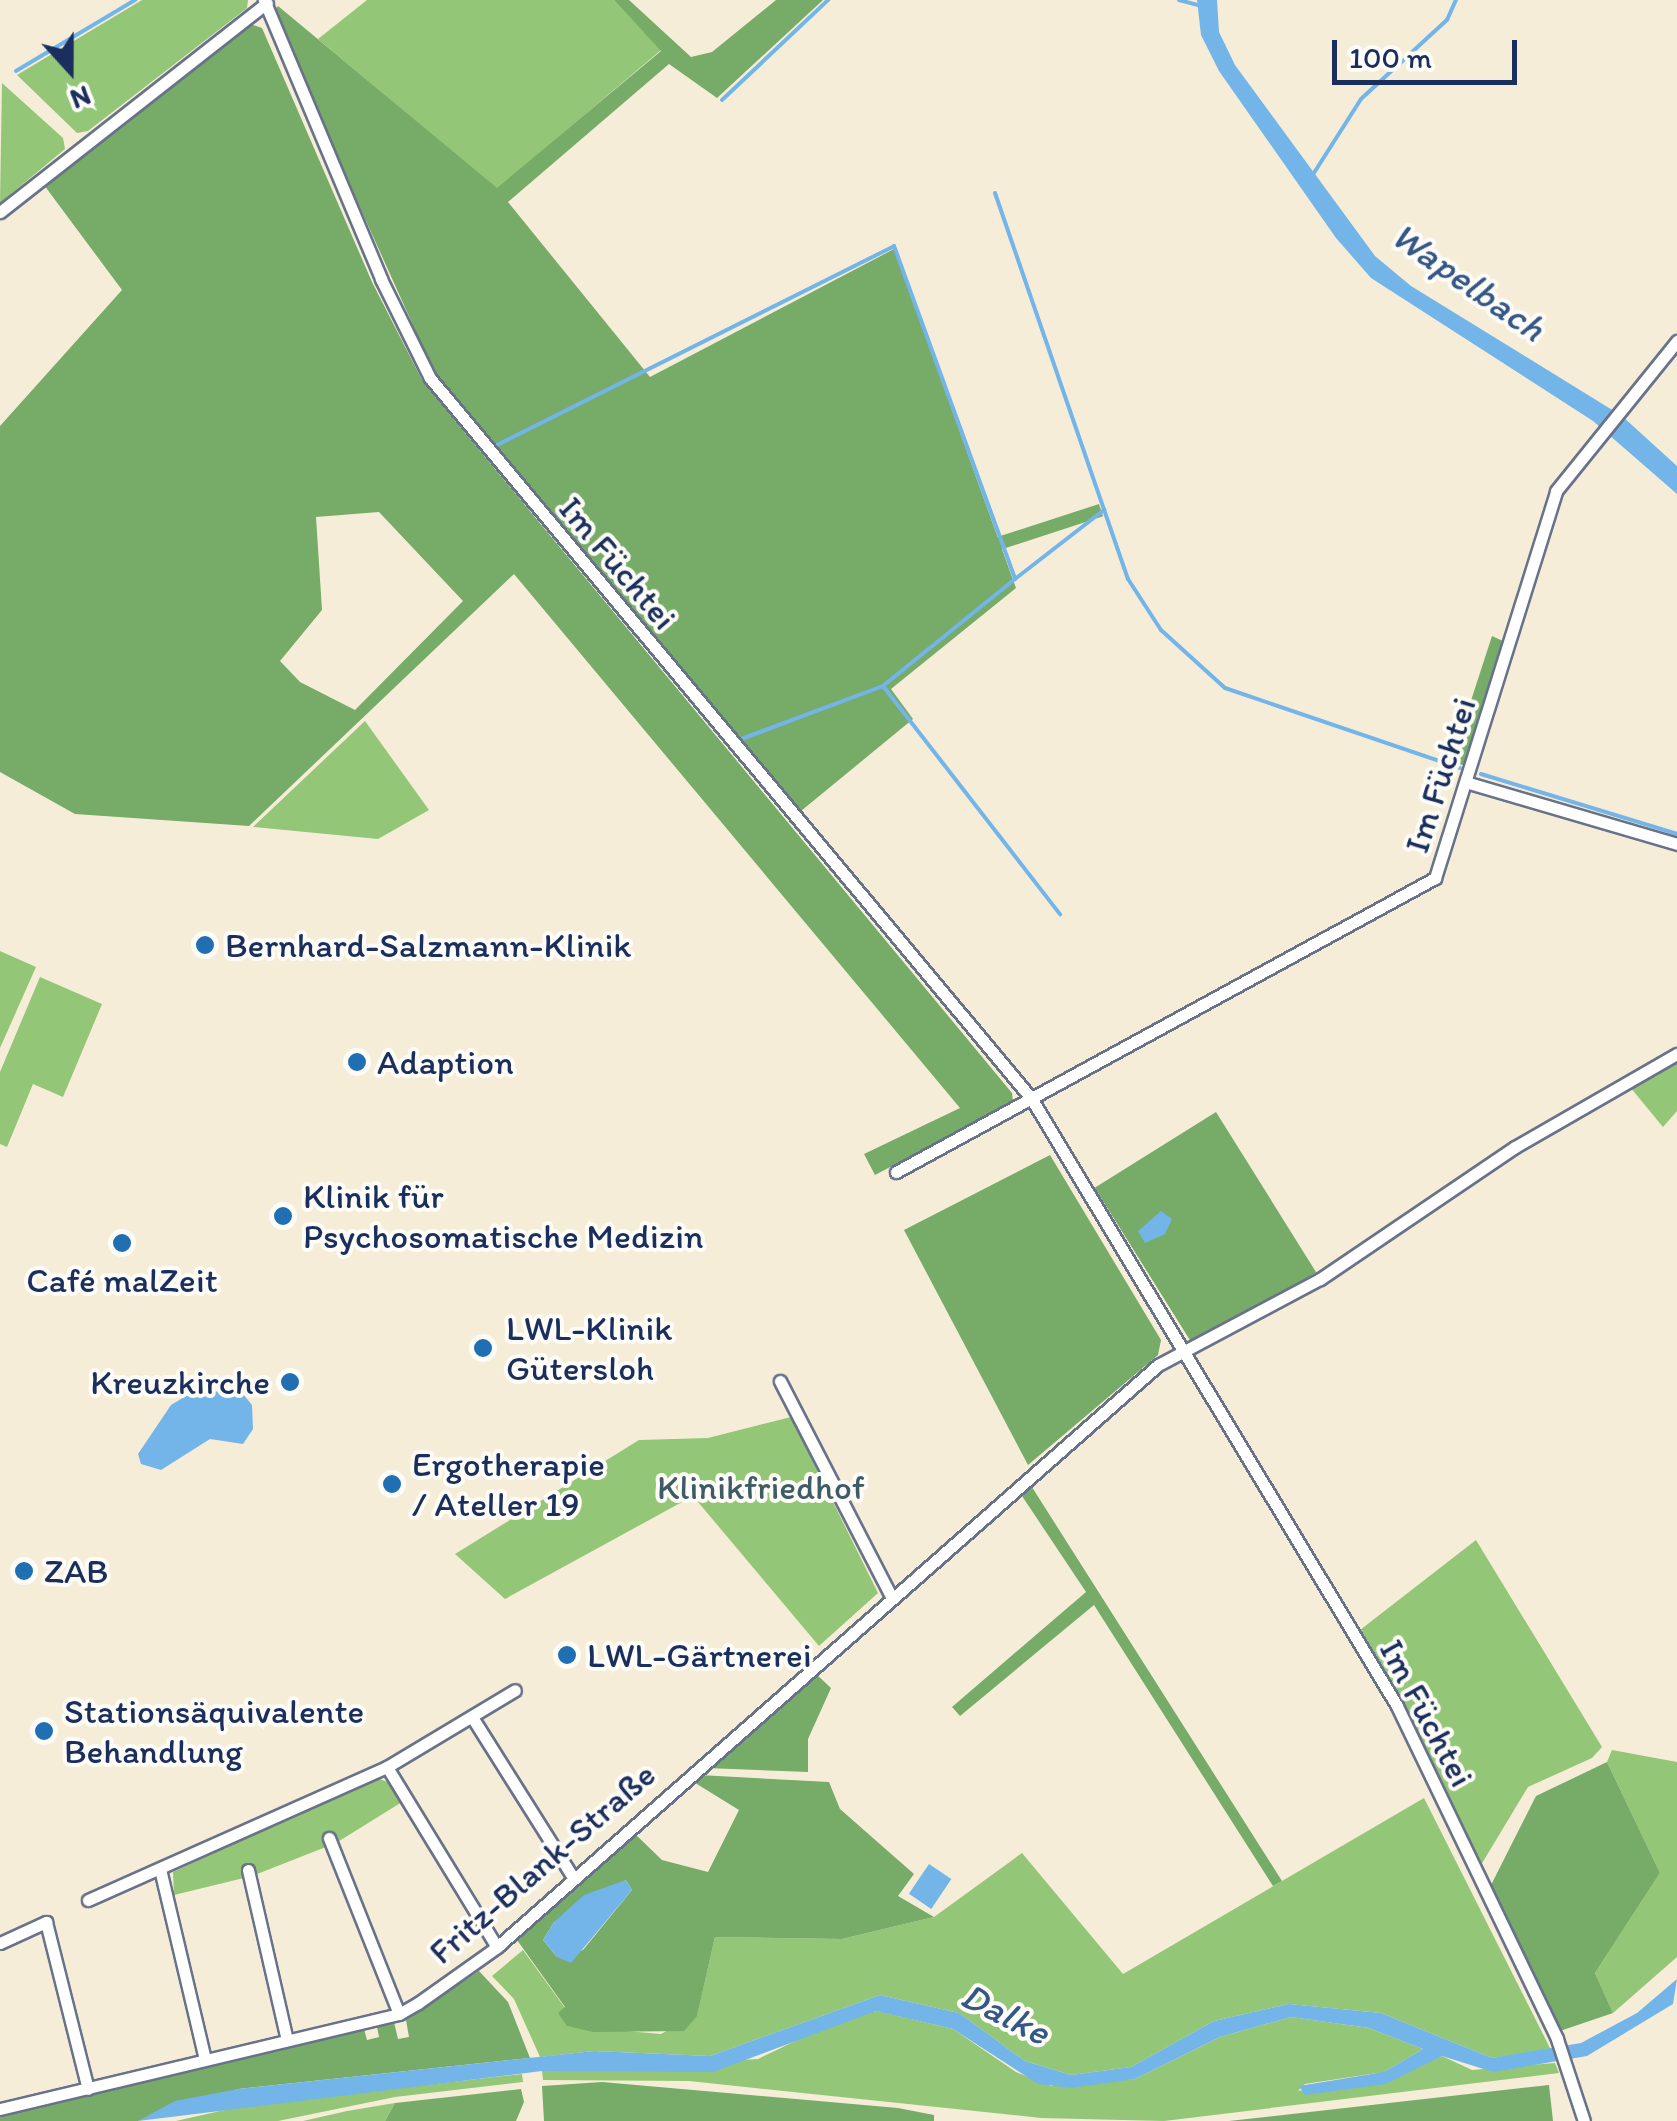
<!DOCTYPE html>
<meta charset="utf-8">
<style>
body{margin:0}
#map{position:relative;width:1677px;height:2121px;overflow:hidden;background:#f6edd9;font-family:Itim,sans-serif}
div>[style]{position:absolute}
.green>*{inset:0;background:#93c677}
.forest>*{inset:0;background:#76ab68;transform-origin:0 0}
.water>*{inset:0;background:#73b5e8;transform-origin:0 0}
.stream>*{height:4px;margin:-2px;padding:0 2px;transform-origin:2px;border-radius:2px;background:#73b5e8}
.roads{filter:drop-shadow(2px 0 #687289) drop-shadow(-2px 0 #687289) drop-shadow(0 2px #687289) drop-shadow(0 -2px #687289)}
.street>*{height:11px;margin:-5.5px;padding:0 5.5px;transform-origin:5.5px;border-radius:5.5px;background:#fff}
.dots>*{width:28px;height:28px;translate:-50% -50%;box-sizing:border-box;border:5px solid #fdfcf7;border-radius:50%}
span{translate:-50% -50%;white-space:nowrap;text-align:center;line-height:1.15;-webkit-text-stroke:8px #fdfcf7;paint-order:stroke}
.street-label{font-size:35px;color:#1b2f5e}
.poi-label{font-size:35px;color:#1b2f5e}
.left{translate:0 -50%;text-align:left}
.right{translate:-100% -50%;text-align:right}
.park-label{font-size:35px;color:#3f5c66}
.water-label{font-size:38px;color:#355787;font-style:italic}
.north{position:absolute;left:20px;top:20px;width:100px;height:100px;-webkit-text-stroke:8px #fdfcf7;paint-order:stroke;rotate:159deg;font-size:28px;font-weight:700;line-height:40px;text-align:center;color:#1b2f5e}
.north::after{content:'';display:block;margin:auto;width:35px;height:45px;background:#1b2f5e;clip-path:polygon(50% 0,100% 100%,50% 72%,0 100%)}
.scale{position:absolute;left:1332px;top:40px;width:185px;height:45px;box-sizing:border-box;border:5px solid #1b2f5e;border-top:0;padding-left:12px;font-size:30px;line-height:35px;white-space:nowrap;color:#1b2f5e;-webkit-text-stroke:8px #fdfcf7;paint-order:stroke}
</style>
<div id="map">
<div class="green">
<i style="clip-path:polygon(142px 0,248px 0,247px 8px,88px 131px,77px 133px,17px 75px)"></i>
<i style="clip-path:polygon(367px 0,614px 0,661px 50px,497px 189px,318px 39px)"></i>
<i style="clip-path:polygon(2px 83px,63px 138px,65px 149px,0 203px)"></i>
<i style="clip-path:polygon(365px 721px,429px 810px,378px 839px,253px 827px)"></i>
<i style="clip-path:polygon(0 951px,36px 967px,0 1048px)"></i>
<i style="clip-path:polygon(40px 977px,102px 1004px,63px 1097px,33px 1084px,7px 1147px,0 1144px,0 1072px)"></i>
<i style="clip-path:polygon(1677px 1059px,1677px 1111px,1663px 1127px,1630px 1087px)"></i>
<i style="clip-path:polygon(791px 1417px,878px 1593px,819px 1646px,693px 1496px,505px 1599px,455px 1554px,639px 1440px,708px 1438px)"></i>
<i style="clip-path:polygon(1476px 1540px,1602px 1747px,1592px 1758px,1528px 1787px,1481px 1865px,1360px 1630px)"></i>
<i style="clip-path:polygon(1612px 1750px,1677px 1762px,1677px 1957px,1613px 2013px,1595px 1973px,1660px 1873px,1607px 1762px)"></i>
<i style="clip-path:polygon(377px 1778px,390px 1783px,402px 1802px,336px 1843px,252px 1876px,174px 1895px,173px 1872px)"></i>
<i style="clip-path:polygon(1424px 1798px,1551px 2050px,1492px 2058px,1381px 2013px,1289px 2004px,1214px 2021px,1131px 2067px,1071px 2075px,1025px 2061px,959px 2013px,880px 1995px,710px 2056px,594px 2051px,540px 2057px,514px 1999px,492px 1976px,523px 1950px,565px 2008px,568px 2026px,661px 2034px,697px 2015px,715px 1937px,842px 1939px,934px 1917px,1022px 1853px,1123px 1974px)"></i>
<i style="clip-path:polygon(877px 2011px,953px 2029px,1016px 2072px,1051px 2086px,1135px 2079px,1220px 2037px,1291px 2017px,1369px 2028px,1423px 2049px,1384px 2072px,1305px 2084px,1298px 2091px,1428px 2062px,1442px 2056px,1472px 2070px,1555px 2063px,1559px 2073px,1164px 2121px,1041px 2118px,689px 2081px,543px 2080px,542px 2071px,758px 2059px,843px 2018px)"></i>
<i style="clip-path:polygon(522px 2074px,523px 2082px,395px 2097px,278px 2121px,176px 2121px,242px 2106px)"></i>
<i style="clip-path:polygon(395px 2103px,385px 2121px,303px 2121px,347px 2111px)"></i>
</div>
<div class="forest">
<i style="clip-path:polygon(614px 0,629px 0,691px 57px,712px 52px,776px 0,823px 0,717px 98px,669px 64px,508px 202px,650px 377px,894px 249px,1016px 588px,891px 689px,913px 719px,801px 811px,435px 374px,272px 12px,278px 6px,497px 188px,661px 51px)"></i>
<i style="clip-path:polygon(evenodd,250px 24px,262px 28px,372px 282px,423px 382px,1012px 1093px,1013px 1102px,875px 1175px,864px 1154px,960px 1108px,514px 574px,249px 826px,75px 814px,0 772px,0 426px,122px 290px,44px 185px,250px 24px,379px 512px,463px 601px,355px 710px,300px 682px,280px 661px,322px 610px,316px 517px,379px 512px)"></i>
<i style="left:1099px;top:504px;width:13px;height:107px;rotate:72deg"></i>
<i style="clip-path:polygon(1492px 636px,1503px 641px,1467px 766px,1451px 762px)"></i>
<i style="left:1216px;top:1112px;width:189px;height:143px;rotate:58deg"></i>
<i style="clip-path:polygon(1050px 1155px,1161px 1340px,1158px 1355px,1028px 1465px,904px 1230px)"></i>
<i style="clip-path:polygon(1030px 1484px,1282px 1881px,1273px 1886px,1094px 1605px,960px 1716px,952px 1707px,1086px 1592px,1020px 1493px)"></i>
<i style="clip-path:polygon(815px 1673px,831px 1688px,808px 1739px,808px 1772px,706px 1768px)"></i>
<i style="clip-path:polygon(1607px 1762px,1660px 1873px,1595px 1973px,1613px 2013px,1560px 2031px,1491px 1885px,1536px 1796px)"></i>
<i style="clip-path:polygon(evenodd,699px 1775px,829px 1782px,840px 1809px,914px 1874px,898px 1896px,934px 1917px,842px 1939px,715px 1937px,697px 2016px,684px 2031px,593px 2032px,567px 2026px,558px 2013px,565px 2007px,517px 1940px,633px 1832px,662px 1860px,708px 1872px,739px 1810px,692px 1781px,699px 1775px,626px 1880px,632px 1890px,583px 1950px,557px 1957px,543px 1940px,554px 1922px,626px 1880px)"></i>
<i style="clip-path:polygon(479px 1971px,508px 2002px,530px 2058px,238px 2089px,138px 2121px,0 2121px,0 2113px,364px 2029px,367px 2040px,379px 2037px,377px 2027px,394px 2022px,398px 2039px,409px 2037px,406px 2020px)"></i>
<i style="clip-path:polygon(602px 2082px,898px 2108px,934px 2115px,934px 2121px,544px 2121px,542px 2086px)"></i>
<i style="clip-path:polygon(1549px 2085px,1553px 2121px,1229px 2121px)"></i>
<i style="clip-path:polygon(521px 2089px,524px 2102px,516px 2121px,385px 2121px,395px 2103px)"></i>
</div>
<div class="water">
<i style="clip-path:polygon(1197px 0,1217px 0,1219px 32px,1235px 65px,1375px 256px,1411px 286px,1622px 416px,1677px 466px,1677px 494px,1593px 421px,1371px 278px,1336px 238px,1219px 71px,1201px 35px)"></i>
<i style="clip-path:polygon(456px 1055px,476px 1064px,475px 1076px,440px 1072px)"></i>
<i style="clip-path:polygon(1161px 1211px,1172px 1219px,1165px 1234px,1145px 1243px,1138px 1231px)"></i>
<i style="clip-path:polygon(226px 1390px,243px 1394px,252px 1405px,253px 1429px,243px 1444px,210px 1439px,161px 1470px,141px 1464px,138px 1454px,171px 1405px,186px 1396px)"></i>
<i style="left:929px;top:1864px;width:27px;height:36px;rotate:34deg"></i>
<i style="clip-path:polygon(626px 1880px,632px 1890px,571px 1963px,557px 1957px,543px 1940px,554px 1922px,584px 1895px)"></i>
<i style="clip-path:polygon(1677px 1979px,1673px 2004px,1587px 2056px,1493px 2072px,1442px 2056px,1386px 2084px,1305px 2095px,1299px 2086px,1384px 2072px,1423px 2049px,1369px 2028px,1291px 2017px,1220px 2037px,1135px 2079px,1071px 2088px,1038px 2084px,953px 2029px,876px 2011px,713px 2072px,542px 2071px,138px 2121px,175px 2101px,238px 2089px,594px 2051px,710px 2056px,880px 1995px,959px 2013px,1025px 2061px,1071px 2075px,1131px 2067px,1214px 2021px,1289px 2004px,1381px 2013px,1492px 2058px,1581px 2043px,1637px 2013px)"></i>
</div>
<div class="stream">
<i style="left:1179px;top:0;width:20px;rotate:15deg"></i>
<i style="left:16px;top:71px;width:139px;rotate:-30.8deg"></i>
<i style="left:722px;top:100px;width:146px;rotate:-43.3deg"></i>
<i style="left:1312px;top:176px;width:91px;rotate:-57.5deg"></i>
<i style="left:1361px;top:99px;width:117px;rotate:-42.6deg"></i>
<i style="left:1447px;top:20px;width:22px;rotate:-66deg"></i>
<i style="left:995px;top:193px;width:408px;rotate:71deg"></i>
<i style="left:1128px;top:579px;width:61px;rotate:57.1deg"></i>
<i style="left:1161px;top:630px;width:86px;rotate:42.2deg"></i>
<i style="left:1225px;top:688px;width:248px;rotate:18.8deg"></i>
<i style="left:497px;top:445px;width:444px;rotate:-26.6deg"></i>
<i style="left:894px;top:246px;width:354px;rotate:70deg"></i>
<i style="left:1015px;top:579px;width:170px;rotate:141deg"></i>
<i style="left:883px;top:686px;width:152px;rotate:159.5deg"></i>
<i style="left:1015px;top:579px;width:113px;rotate:-37.8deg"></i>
<i style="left:883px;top:686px;width:289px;rotate:52.2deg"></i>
<i style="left:1481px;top:774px;width:205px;rotate:17deg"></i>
</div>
<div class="roads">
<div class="street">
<i style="left:264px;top:0;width:303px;rotate:67.2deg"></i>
<i style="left:381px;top:279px;width:110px;rotate:63.7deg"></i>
<i style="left:430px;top:378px;width:938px;rotate:50.15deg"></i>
<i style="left:1031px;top:1098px;width:710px;rotate:58.95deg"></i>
<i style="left:1397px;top:1706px;width:369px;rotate:64.3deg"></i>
<i style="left:1557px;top:2039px;width:86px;rotate:71.8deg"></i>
<i style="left:0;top:212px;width:339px;rotate:-38.1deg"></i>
<i style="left:1469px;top:783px;width:217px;rotate:16.3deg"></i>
<i style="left:896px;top:1172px;width:614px;rotate:-28.61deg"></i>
<i style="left:1435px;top:878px;width:405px;rotate:-72.6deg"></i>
<i style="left:1556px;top:491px;width:193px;rotate:-51.1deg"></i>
<i style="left:780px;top:1381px;width:242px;rotate:62.7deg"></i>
<i style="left:472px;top:1717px;width:188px;rotate:57.8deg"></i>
<i style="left:387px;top:1767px;width:211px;rotate:58.6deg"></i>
<i style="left:329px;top:1838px;width:189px;rotate:68.3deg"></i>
<i style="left:160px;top:1869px;width:196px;rotate:76.7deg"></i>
<i style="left:248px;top:1870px;width:174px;rotate:77.1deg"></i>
<i style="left:88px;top:1900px;width:327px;rotate:-24deg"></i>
<i style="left:387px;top:1767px;width:149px;rotate:-31deg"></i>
<i style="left:0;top:1943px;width:51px;rotate:-24.5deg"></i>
<i style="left:46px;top:1922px;width:172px;rotate:75.9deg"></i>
<i style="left:0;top:2109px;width:410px;rotate:-13.4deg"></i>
<i style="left:399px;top:2014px;width:22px;rotate:-30deg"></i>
<i style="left:418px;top:2003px;width:97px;rotate:-35.3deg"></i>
<i style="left:497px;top:1947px;width:881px;rotate:-41.36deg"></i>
<i style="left:1158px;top:1365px;width:183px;rotate:-28deg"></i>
<i style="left:1320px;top:1279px;width:235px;rotate:-34.1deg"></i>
<i style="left:1515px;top:1147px;width:187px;rotate:-29.9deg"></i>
</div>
</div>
<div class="dots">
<i style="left:205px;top:945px;background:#1f6fb2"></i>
<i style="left:357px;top:1062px;background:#1f6fb2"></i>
<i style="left:283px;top:1216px;background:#1f6fb2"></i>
<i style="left:122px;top:1243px;background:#1f6fb2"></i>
<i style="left:483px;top:1348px;background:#1f6fb2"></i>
<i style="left:290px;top:1382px;background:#1f6fb2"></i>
<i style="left:392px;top:1484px;background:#1f6fb2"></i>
<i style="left:24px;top:1571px;background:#1f6fb2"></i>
<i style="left:567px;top:1655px;background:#1f6fb2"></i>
<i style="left:44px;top:1731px;background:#1f6fb2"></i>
</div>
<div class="street-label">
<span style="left:618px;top:563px;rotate:50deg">Im Füchtei</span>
<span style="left:1440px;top:775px;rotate:-72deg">Im Füchtei</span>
<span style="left:1427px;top:1713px;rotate:62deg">Im Füchtei</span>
<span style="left:542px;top:1863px;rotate:-41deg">Fritz-Blank-Straße</span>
</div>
<div class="poi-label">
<span class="left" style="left:225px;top:945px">Bernhard-Salzmann-Klinik</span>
<span class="left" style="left:377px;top:1062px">Adaption</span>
<span class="left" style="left:303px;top:1216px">Klinik für<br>Psychosomatische Medizin</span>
<span style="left:122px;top:1280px">Café malZeit</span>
<span class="left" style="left:506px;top:1348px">LWL-Klinik<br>Gütersloh</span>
<span class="right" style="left:270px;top:1382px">Kreuzkirche</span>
<span class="left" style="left:412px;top:1484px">Ergotherapie<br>/ Ateller 19</span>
<span class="left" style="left:44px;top:1571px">ZAB</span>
<span class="left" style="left:587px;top:1655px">LWL-Gärtnerei</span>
<span class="left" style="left:64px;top:1731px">Stationsäquivalente<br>Behandlung</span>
</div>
<div class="park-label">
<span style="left:761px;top:1487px">Klinikfriedhof</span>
</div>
<div class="water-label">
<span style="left:1468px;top:282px;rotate:35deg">Wapelbach</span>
<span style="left:1005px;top:2014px;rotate:27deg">Dalke</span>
</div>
<div class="north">N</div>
<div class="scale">100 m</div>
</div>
